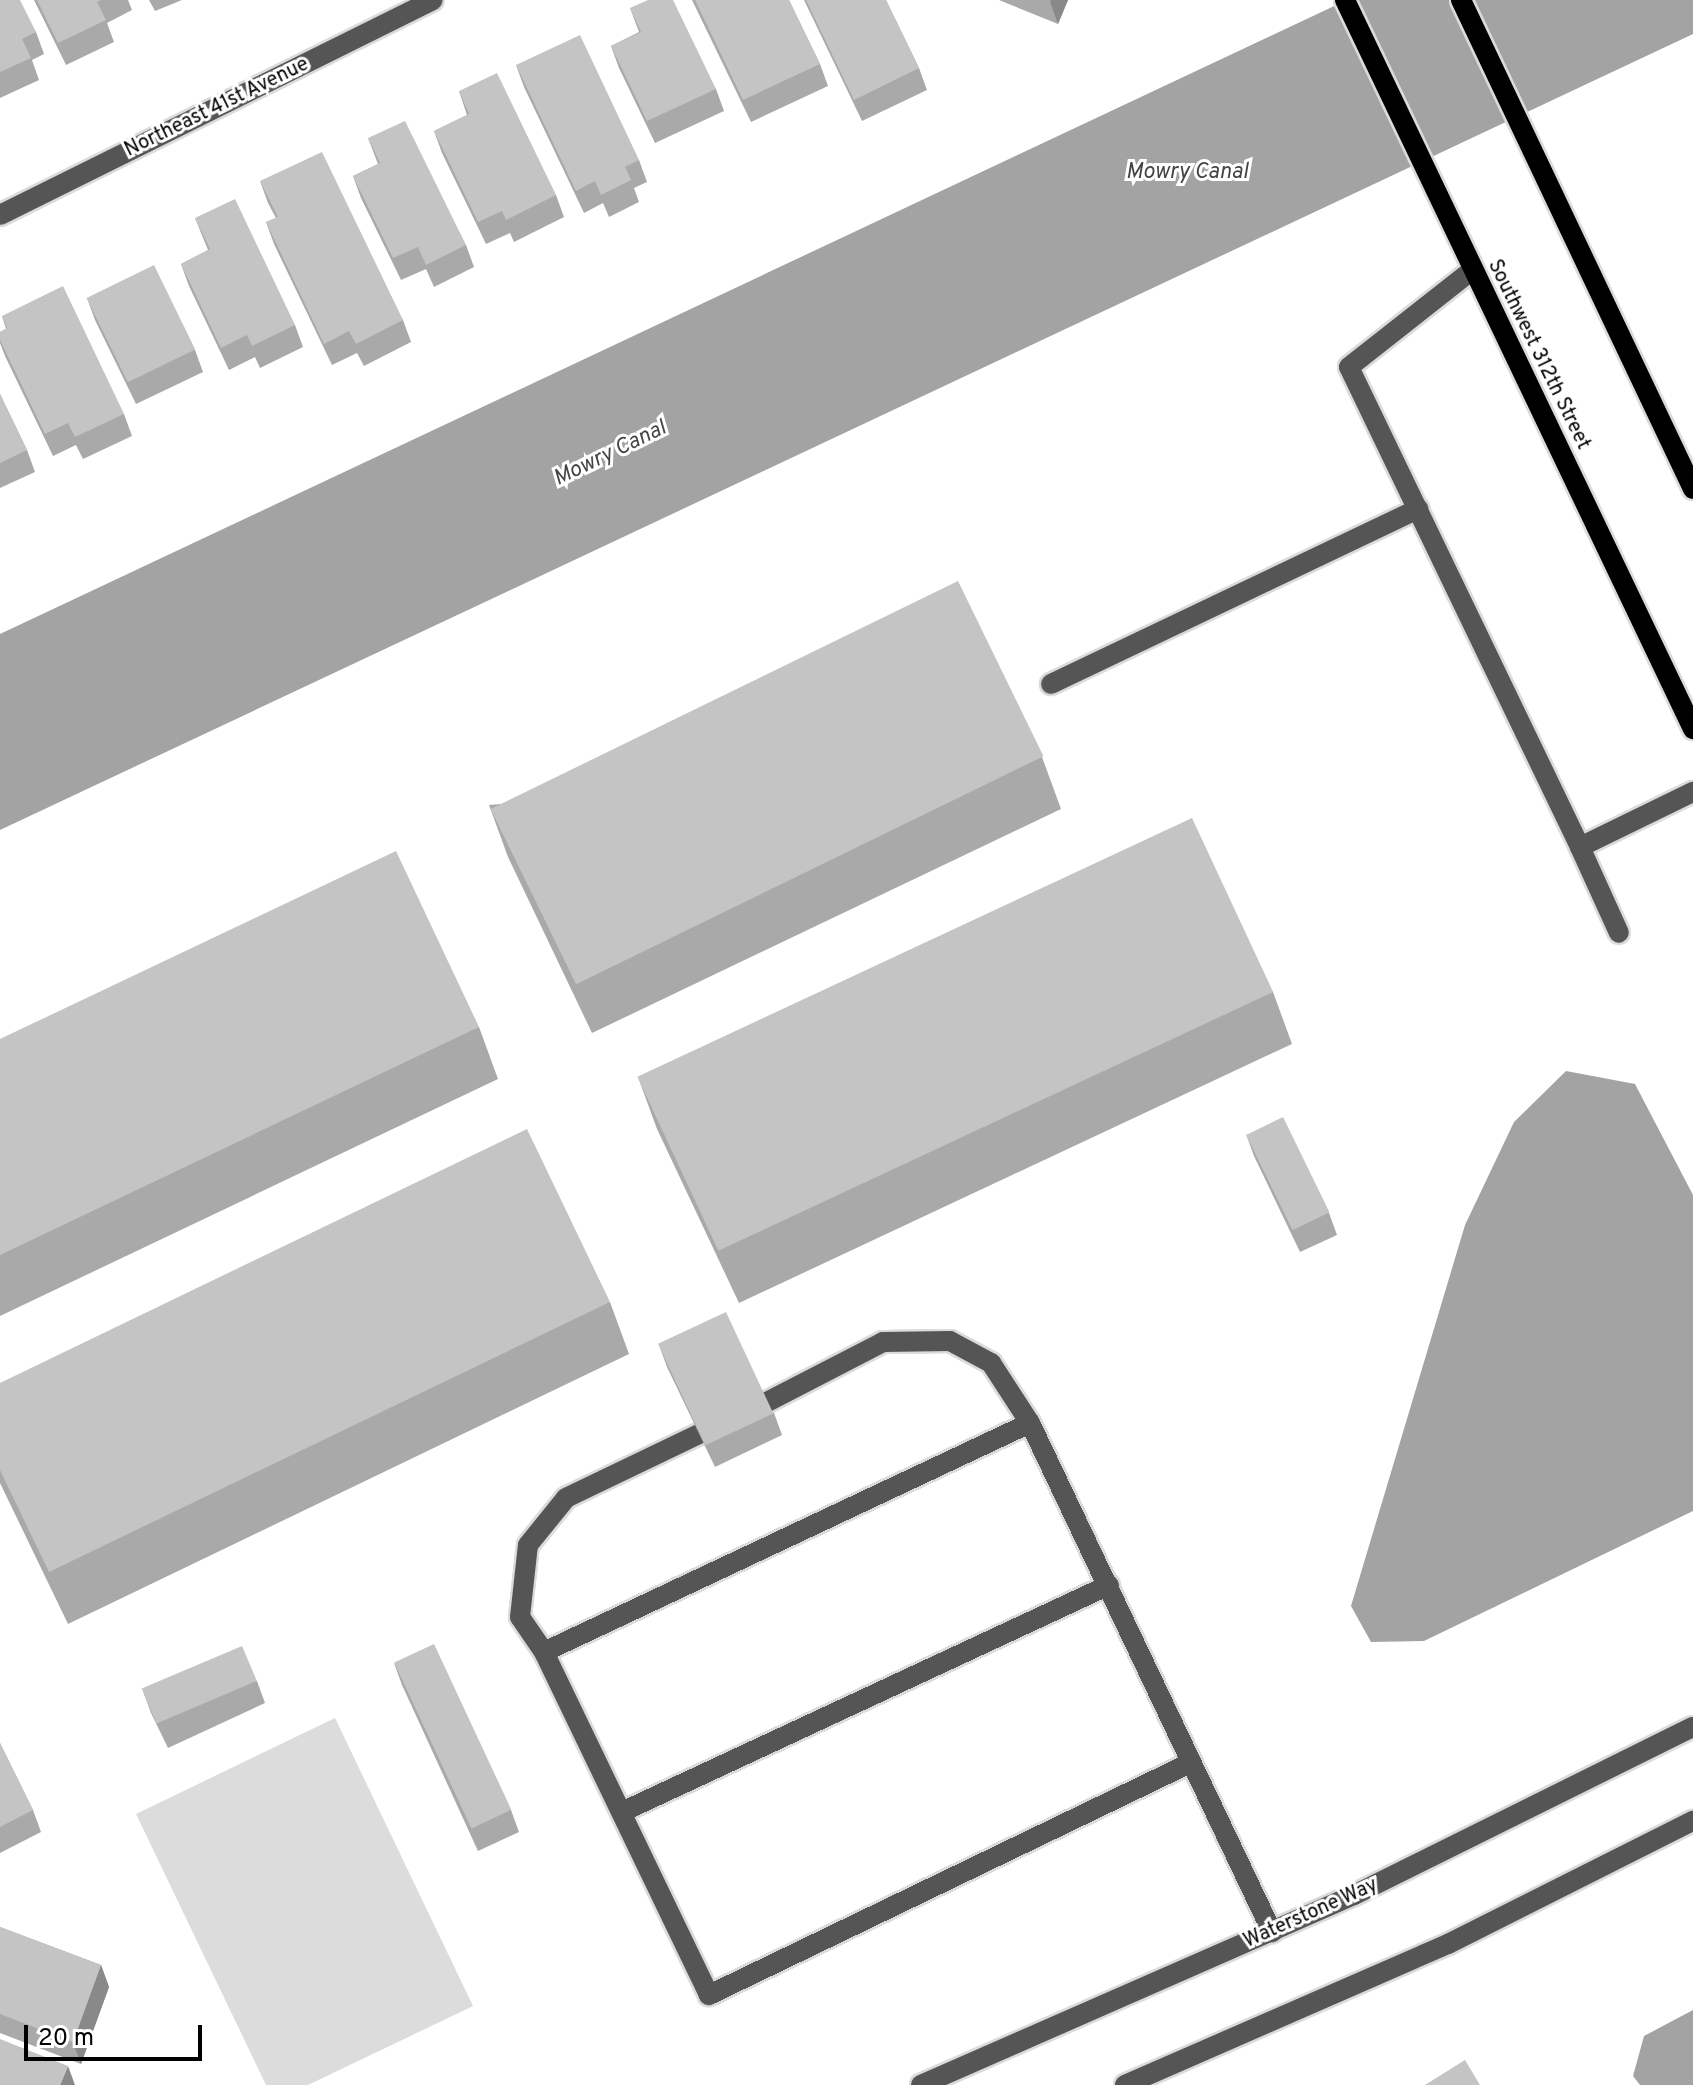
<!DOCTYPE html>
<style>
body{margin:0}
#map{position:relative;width:1693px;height:2085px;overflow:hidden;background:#fff;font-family:Overpass,sans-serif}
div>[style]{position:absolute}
.green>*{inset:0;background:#dcdcdc}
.water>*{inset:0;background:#a3a3a3}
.roads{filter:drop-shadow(2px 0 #dbdbdb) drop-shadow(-2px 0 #dbdbdb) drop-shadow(0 2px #dbdbdb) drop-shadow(0 -2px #dbdbdb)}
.minor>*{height:20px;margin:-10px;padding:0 10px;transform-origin:10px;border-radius:10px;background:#555}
.major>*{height:20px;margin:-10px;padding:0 10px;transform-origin:10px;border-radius:10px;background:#000}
.wall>*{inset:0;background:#a9a9a9}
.shaded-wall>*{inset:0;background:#898989}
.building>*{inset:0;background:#c4c4c4;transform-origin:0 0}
span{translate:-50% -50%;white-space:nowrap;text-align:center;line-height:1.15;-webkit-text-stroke:6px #fff;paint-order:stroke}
.street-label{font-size:20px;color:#000}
.water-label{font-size:22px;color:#444;font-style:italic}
.scale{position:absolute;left:24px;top:2025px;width:178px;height:36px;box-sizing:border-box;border:4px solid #000;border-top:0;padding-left:10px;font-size:24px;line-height:28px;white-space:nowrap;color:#000;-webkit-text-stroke:6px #fff;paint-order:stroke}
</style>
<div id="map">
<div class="green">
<i style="clip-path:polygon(335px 1718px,473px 2006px,308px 2085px,266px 2085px,136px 1814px)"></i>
</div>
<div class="water">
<i style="clip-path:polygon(1347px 0,1693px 0,1693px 34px,0 830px,0 634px)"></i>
<i style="clip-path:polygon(1566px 1071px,1635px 1084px,1693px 1195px,1693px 1511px,1424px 1641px,1371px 1642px,1351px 1606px,1465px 1225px,1514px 1122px)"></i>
<i style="clip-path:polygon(1693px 2010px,1693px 2085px,1640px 2085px,1633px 2076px,1644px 2036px)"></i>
</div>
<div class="roads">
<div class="minor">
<i style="left:0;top:215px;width:483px;rotate:-26.4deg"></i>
<i style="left:1471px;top:271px;width:155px;rotate:141.8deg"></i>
<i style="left:1349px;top:367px;width:533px;rotate:64.3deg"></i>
<i style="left:1580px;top:847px;width:126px;rotate:-26deg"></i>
<i style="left:1051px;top:684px;width:407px;rotate:-25.5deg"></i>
<i style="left:1580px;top:847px;width:94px;rotate:65.6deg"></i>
<i style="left:767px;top:1402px;width:131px;rotate:-27.3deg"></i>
<i style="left:883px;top:1342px;width:67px;rotate:-0.9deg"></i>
<i style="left:950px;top:1341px;width:47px;rotate:28.2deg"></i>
<i style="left:991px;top:1363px;width:72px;rotate:57deg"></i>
<i style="left:544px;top:1652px;width:42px;rotate:-124.4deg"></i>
<i style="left:520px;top:1617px;width:72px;rotate:-83.7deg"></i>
<i style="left:528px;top:1545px;width:60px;rotate:-51deg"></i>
<i style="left:566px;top:1498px;width:148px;rotate:-25.7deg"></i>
<i style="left:1188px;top:1764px;width:532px;rotate:154.25deg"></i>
<i style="left:709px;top:1995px;width:381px;rotate:-115.7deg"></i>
<i style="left:544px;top:1652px;width:537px;rotate:-25.23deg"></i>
<i style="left:1030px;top:1423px;width:564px;rotate:64.57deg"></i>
<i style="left:624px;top:1811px;width:535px;rotate:-24.98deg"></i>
<i style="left:921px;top:2085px;width:473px;rotate:-23.7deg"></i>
<i style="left:1354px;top:1895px;width:378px;rotate:-26.4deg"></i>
<i style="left:1125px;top:2085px;width:352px;rotate:-23.6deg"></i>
<i style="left:1448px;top:1944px;width:274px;rotate:-26.7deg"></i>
</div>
<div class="major">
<i style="left:1345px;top:0;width:808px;rotate:64.48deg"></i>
<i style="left:1461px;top:0;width:541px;rotate:64.62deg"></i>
</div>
</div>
<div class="wall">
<i style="clip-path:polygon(0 0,36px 32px,44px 54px,32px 60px,39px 80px,0 98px)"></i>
<i style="clip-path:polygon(34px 0,128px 0,132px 10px,107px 23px,114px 42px,66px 65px)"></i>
<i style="clip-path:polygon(149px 0,182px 0,155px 11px)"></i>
<i style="clip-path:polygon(692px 0,789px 0,820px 64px,828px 86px,751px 122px)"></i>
<i style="clip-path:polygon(804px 0,886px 0,919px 68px,927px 90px,862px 121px)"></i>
<i style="clip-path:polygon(999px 0,1068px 0,1058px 24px)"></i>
<i style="clip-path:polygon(630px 8px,716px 89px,724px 111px,655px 143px,619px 68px,611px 46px,639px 32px)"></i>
<i style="clip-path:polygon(516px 65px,639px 160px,647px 182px,634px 188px,639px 202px,609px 217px,603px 203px,584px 213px,524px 87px)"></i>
<i style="clip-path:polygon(459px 91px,556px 195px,564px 217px,514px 242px,510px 233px,486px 244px,442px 153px,434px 131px,467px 115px)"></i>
<i style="clip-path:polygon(368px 138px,466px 245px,474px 267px,434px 287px,426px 269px,401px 280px,361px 198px,353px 176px,378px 164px)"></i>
<i style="clip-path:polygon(260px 181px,403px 320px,411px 342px,364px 366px,357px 353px,332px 365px,274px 244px,266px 222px,276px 218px,268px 203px)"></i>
<i style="clip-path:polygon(195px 218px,295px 325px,303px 347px,260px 368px,255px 357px,229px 370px,189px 286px,181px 264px,208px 250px)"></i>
<i style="clip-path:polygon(87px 298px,195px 350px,203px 372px,136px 404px,95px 320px)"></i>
<i style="clip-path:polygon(2px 316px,124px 414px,132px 436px,83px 459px,76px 445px,53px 456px,5px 356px,0 343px,0 332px,6px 329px)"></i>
<i style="clip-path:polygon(0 394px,27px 450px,35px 472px,0 488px)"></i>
<i style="clip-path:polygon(1042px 757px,1061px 809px,592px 1033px,508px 857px,489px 805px)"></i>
<i style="clip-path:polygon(1273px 992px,1292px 1044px,739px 1303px,657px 1129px,638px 1077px)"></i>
<i style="clip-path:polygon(479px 1027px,498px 1079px,0 1316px,0 1039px)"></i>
<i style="clip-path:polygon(1246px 1134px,1329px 1213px,1337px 1235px,1300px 1252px,1254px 1156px)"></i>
<i style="clip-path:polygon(610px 1302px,629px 1354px,68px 1624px,0 1483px,0 1383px)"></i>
<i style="clip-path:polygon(659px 1345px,774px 1413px,782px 1435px,715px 1467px,667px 1367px)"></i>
<i style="clip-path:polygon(394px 1663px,511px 1810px,519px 1832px,478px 1851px,402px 1685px)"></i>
<i style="clip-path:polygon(257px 1681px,265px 1703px,168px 1748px,151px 1713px,143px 1691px)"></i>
<i style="clip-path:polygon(0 1743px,33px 1810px,41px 1832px,0 1853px)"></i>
<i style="clip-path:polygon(0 1927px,101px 1965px,109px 1987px,81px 2064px,0 2033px)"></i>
</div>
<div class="shaded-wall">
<i style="clip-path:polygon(1051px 0,1068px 0,1058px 24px,1050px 2px)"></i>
<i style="clip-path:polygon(101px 1965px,109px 1987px,81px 2064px,73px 2042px)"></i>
<i style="clip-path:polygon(68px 2066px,75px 2085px,60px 2085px)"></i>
</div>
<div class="building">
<i style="clip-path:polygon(0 0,20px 0,36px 32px,22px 39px,31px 58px,0 72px)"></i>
<i style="clip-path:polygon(37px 0,101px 0,97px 2px,106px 20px,58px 43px)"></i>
<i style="clip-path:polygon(648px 0,673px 0,716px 89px,647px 121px,611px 46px,641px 32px,630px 8px)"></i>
<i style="clip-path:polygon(695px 0,789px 0,820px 64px,743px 100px)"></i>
<i style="clip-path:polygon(806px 0,886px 0,919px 68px,854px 100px)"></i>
<i style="clip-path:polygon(580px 35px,639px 160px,625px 167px,631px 180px,601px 195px,595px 181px,576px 191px,516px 65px)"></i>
<i style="clip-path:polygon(497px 73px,556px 195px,506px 220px,502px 211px,478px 222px,434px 131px,469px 114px,459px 91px)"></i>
<i style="clip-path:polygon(405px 121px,466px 245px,426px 265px,418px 247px,393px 258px,353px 176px,380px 163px,368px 138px)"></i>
<i style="clip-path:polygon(322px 152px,403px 320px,356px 344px,349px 331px,324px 344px,266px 222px,278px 217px,260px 181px)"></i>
<i style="clip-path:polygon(235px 199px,295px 325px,252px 346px,247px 335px,221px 348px,181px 264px,210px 249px,195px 218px)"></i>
<i style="left:154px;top:265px;width:94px;height:75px;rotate:64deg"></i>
<i style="clip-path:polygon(63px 286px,124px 414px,75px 437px,68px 423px,45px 434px,0 340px,0 332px,7px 328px,2px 316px)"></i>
<i style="clip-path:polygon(0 394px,27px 450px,0 463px)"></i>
<i style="left:958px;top:581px;width:195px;height:520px;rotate:64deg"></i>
<i style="left:1192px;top:818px;width:192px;height:612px;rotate:65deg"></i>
<i style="clip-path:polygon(396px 851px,479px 1027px,0 1255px,0 1039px)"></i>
<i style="left:1283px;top:1117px;width:106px;height:41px;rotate:64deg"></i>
<i style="clip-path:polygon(527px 1129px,610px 1302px,49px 1572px,0 1470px,0 1383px)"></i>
<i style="left:726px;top:1312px;width:112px;height:75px;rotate:65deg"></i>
<i style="left:434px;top:1644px;width:183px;height:44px;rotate:65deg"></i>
<i style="left:242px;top:1646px;width:38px;height:109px;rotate:67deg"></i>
<i style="clip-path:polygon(0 1743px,33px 1810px,0 1827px)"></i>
<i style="clip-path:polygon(0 1927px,101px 1965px,73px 2042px,0 2014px)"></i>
<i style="clip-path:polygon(0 2039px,68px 2066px,60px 2085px,0 2085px)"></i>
<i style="clip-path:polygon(1465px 2060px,1480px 2085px,1425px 2085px)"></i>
</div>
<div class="street-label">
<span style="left:217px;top:108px;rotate:-26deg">Northeast 41st Avenue</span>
<span style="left:1538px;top:355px;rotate:64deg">Southwest 312th Street</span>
<span style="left:1311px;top:1914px;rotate:-24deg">Waterstone Way</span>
</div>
<div class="water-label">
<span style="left:1187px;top:173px">Mowry Canal</span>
<span style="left:610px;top:454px;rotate:-26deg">Mowry Canal</span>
</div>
<div class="scale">20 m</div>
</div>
